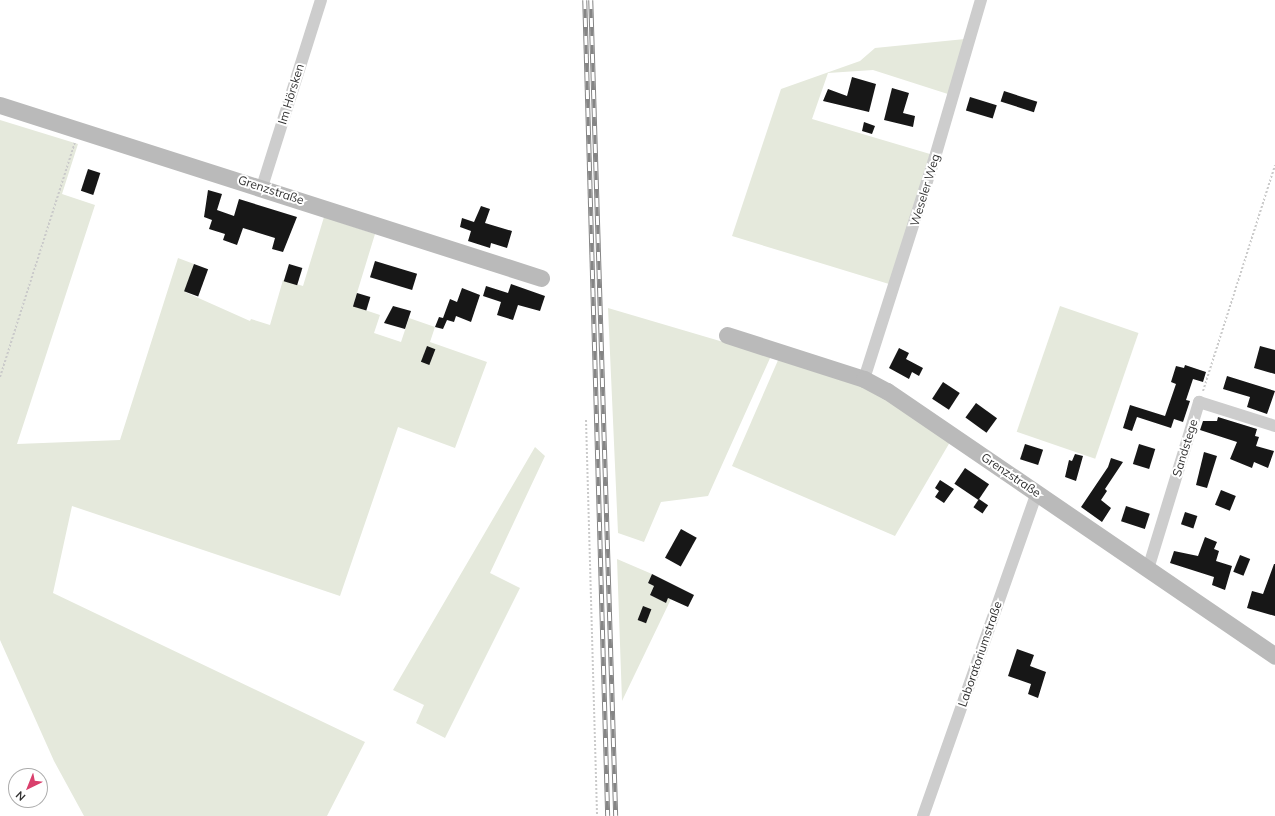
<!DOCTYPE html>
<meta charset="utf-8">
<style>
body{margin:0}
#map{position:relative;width:1275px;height:816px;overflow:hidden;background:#fff;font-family:Mulish,sans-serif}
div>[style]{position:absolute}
.green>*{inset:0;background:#e5e9dc;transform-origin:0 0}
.building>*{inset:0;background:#171717;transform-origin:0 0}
.path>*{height:2px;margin-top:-1px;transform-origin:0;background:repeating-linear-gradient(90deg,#cacaca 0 2px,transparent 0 4px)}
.street>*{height:12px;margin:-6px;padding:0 6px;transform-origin:6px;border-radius:6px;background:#cdcdcd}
.secondary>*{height:17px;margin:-8.5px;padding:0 8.5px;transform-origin:8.5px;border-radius:8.5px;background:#bababa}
.rail>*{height:4.5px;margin-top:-2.25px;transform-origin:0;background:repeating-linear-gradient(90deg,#fff 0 9px,#858585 0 18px);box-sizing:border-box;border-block:1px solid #858585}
span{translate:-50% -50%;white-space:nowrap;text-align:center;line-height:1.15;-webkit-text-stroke:4px #fff;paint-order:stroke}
.street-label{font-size:12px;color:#303030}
.north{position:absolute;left:8px;top:768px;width:40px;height:40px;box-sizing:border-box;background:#fff;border:1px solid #acacac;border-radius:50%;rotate:223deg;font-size:11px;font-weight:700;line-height:16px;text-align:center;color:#303030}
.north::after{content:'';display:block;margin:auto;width:14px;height:18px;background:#d93f6c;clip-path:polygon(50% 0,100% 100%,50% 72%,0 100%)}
</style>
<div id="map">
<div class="green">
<i style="clip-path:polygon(965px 39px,951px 95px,873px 70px,828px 73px,812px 119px,930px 154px,889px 284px,732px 236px,781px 89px,860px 61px,875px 48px)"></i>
<i style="clip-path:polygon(0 120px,78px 144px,62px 194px,95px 205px,17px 444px,120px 440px,178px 258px,194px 264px,185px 292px,250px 321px,251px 319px,270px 325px,283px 280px,303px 286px,324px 217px,375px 234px,353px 306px,380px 315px,374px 333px,401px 342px,409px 318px,435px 327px,430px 342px,487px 362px,455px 448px,398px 427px,340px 596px,72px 506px,53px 593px,365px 742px,327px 816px,84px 816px,54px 761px,0 640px)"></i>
<i style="left:1060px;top:306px;width:83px;height:133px;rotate:19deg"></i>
<i style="clip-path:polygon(608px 308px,771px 356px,708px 496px,661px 502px,644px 542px,618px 533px)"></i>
<i style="clip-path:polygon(779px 358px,867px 386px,950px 442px,895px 536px,732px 466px)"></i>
<i style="clip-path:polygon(535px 447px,545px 456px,490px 573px,520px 588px,445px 738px,416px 723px,424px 705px,393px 690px)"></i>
<i style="clip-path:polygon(617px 559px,652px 574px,648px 583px,654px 586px,650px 595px,666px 603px,668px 598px,671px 599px,622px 701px)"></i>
</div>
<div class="building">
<i style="clip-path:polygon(852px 77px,876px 84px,869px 112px,823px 101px,828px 89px,847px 96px)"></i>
<i style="clip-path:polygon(892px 88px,909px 93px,903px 113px,915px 116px,913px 127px,884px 120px)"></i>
<i style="left:1004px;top:91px;width:35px;height:11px;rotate:18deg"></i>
<i style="left:970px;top:97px;width:28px;height:14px;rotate:17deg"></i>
<i style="clip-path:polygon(864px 122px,875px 126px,872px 134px,862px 131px)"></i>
<i style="left:88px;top:169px;width:13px;height:23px;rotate:18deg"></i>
<i style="clip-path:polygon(208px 190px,222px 194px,217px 210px,234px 216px,239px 199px,297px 217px,283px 252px,272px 249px,275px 238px,243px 228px,237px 245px,223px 240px,225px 234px,209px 229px,212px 220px,204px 217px)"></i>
<i style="clip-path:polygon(481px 206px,490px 209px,485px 223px,512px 231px,507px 248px,491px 243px,490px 248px,468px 241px,471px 231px,460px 227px,462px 218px,474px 222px)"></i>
<i style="left:375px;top:261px;width:44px;height:17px;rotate:17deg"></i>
<i style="left:194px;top:264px;width:15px;height:29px;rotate:20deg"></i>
<i style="left:289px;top:264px;width:14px;height:18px;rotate:17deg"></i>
<i style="clip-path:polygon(511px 284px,545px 296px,540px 311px,518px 305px,513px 320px,497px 315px,501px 302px,483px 296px,486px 286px,508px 293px)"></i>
<i style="clip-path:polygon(462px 288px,480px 295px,471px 322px,456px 316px,454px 322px,447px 320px,443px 329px,435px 327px,439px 317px,443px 318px,450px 299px,457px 302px)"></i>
<i style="left:357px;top:293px;width:14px;height:14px;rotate:17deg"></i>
<i style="clip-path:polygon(393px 306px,411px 311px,405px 329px,384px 323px)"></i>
<i style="left:427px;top:346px;width:9px;height:17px;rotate:21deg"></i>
<i style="clip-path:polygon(1260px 346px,1275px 350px,1275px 374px,1254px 368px)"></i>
<i style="clip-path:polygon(899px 348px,909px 353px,906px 359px,923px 368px,919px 376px,912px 372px,909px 379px,889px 368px)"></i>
<i style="clip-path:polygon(1185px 365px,1206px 372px,1203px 382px,1193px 379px,1186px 400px,1190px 401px,1183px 422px,1174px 419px,1171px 428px,1137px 417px,1132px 431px,1123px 428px,1130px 405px,1165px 416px,1176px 384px,1171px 382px,1176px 366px,1184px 368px)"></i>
<i style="clip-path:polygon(1227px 376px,1275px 391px,1267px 414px,1247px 407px,1250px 397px,1223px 389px)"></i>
<i style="left:943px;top:382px;width:20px;height:20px;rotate:33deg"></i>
<i style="left:976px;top:403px;width:26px;height:18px;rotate:36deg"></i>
<i style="clip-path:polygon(1218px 417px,1257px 429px,1255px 436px,1259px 437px,1256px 446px,1274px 451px,1268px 468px,1254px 462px,1252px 468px,1230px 459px,1237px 442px,1200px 430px,1203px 421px,1217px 421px)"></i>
<i style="left:1025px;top:444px;width:19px;height:16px;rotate:18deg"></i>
<i style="left:1139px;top:444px;width:17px;height:21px;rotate:17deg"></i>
<i style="clip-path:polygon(1204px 452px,1217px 456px,1207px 488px,1196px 485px)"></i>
<i style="clip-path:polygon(1075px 454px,1083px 456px,1076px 481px,1065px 477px,1069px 460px,1072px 461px)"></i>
<i style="clip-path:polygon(1111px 458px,1123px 462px,1105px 489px,1107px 491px,1101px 500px,1111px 508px,1102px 522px,1081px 507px,1108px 467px)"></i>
<i style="left:965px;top:468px;width:29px;height:19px;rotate:34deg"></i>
<i style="clip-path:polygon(940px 480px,954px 489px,944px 503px,935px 497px,939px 491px,935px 488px)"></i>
<i style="left:1221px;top:490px;width:16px;height:16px;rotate:22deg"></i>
<i style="left:979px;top:499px;width:11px;height:10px;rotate:34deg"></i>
<i style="left:1126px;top:506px;width:25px;height:16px;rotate:18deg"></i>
<i style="left:1185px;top:512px;width:13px;height:13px;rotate:18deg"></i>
<i style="left:681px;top:529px;width:18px;height:33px;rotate:29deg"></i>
<i style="clip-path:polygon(1205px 537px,1217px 542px,1214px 549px,1219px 551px,1216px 561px,1232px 566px,1225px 590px,1212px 585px,1214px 577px,1170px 563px,1174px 551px,1198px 556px)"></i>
<i style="left:1240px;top:555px;width:11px;height:18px;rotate:22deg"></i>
<i style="clip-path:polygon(1274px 564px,1275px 564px,1275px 616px,1247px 608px,1252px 591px,1263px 594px)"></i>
<i style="clip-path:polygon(652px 574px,694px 595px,688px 607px,668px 598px,666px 603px,650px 595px,654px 586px,648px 583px)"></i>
<i style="left:643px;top:606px;width:9px;height:15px;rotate:21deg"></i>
<i style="clip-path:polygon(1017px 649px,1034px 655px,1030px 666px,1046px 672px,1038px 698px,1028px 694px,1031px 684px,1008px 676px)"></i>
</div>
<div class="path">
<i style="left:0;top:377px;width:247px;rotate:-72.3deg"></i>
<i style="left:1203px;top:391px;width:237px;rotate:-72.3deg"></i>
<i style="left:586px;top:420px;width:396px;rotate:88.4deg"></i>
</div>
<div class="street">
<i style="left:262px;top:187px;width:196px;rotate:-72.5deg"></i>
<i style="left:864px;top:379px;width:233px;rotate:-72.3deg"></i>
<i style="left:935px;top:157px;width:164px;rotate:-73.7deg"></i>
<i style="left:1148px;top:569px;width:175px;rotate:-73deg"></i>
<i style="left:1199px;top:402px;width:80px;rotate:17.5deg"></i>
<i style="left:923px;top:816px;width:343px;rotate:-70.6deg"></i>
</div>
<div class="secondary">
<i style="left:0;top:105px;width:568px;rotate:17.73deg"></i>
<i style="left:727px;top:335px;width:144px;rotate:17.8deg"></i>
<i style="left:864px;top:379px;width:26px;rotate:28deg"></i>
<i style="left:887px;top:391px;width:470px;rotate:34.3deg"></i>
</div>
<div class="rail">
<i style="left:585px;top:0;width:816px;rotate:88.39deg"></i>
<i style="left:591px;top:0;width:816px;rotate:88.25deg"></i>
</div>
<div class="street-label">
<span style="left:291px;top:94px;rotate:-73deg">Im Hörsken</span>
<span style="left:271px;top:190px;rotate:18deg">Grenzstraße</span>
<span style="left:925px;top:190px;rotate:-73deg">Weseler Weg</span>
<span style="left:1185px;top:448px;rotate:-73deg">Sandstege</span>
<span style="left:1011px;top:475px;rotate:34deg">Grenzstraße</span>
<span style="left:980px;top:654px;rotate:-71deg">Laboratoriumstraße</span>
</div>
<div class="north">N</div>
</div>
